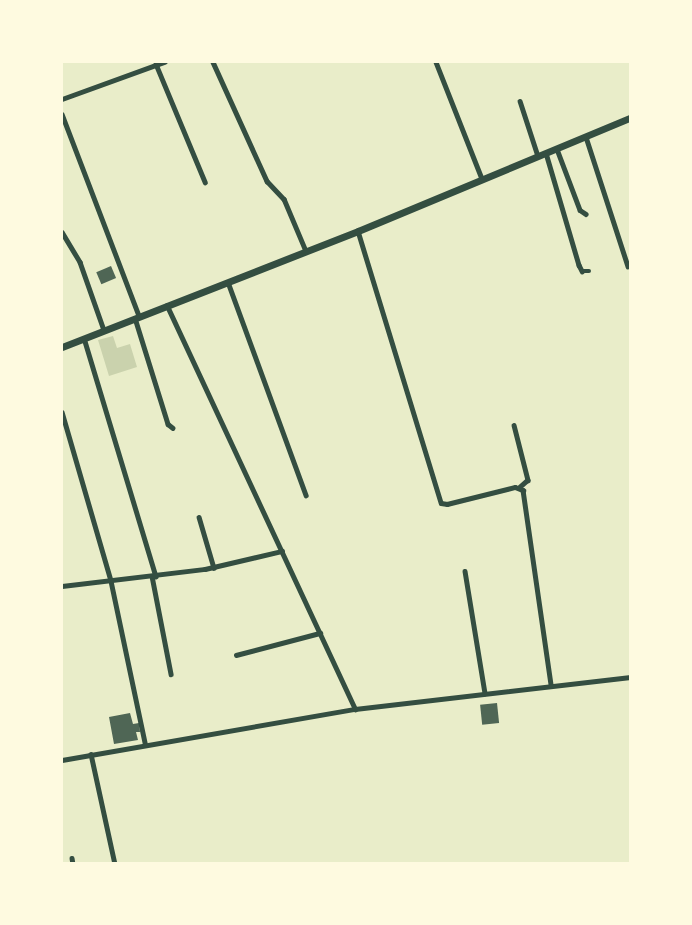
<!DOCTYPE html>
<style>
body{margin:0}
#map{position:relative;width:692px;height:925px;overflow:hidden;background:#e9edc9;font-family:Cabin,sans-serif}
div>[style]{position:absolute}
.green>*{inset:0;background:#cad2ad}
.building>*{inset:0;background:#4f6655;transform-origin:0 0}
.minor>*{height:4.5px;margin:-2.25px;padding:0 2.25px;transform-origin:2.25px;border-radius:2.25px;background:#344e41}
.primary>*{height:7px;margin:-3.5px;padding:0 3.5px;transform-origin:3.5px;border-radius:3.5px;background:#344e41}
span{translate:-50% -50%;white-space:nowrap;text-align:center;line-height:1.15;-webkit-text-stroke:6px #fefae0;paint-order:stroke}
.frame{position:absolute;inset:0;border:63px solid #fefae0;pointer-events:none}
</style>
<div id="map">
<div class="green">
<i style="clip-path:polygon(113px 336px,117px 348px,130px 344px,137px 367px,109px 376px,98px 340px)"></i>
</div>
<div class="building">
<i style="left:111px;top:266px;width:13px;height:16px;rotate:67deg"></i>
<i style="left:497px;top:703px;width:20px;height:17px;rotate:84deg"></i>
<i style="clip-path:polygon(130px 713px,133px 724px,139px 723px,140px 732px,136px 732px,138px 740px,114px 744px,109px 717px)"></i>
</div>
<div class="minor">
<i style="left:213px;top:62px;width:131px;rotate:65.6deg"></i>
<i style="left:267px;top:181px;width:25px;rotate:47deg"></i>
<i style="left:284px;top:199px;width:56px;rotate:67.1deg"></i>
<i style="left:436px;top:62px;width:126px;rotate:68.5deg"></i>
<i style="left:156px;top:64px;width:128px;rotate:67.4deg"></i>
<i style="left:62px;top:99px;width:109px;rotate:-19.9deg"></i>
<i style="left:520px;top:101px;width:58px;rotate:71.9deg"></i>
<i style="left:62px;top:114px;width:216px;rotate:69.1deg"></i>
<i style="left:586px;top:137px;width:136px;rotate:72deg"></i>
<i style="left:557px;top:149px;width:65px;rotate:69.3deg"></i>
<i style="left:580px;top:210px;width:7px;rotate:34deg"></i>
<i style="left:546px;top:153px;width:117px;rotate:73.6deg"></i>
<i style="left:579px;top:265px;width:7px;rotate:63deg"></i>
<i style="left:582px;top:271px;width:7px"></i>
<i style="left:358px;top:231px;width:284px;rotate:73deg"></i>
<i style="left:441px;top:503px;width:6px;rotate:9deg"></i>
<i style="left:447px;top:504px;width:70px;rotate:-14deg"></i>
<i style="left:515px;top:487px;width:9px;rotate:21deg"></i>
<i style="left:523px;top:490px;width:197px;rotate:81.8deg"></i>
<i style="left:62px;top:232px;width:35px;rotate:59deg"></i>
<i style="left:80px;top:262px;width:72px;rotate:70.6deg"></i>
<i style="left:228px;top:282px;width:227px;rotate:69.9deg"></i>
<i style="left:167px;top:305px;width:446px;rotate:65deg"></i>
<i style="left:135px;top:318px;width:111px;rotate:72.7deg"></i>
<i style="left:168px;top:424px;width:6px;rotate:39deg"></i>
<i style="left:84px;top:338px;width:249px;rotate:73.2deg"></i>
<i style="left:62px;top:412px;width:176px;rotate:73.8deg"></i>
<i style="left:111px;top:581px;width:166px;rotate:78.1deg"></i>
<i style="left:514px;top:425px;width:57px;rotate:75.7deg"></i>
<i style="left:528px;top:480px;width:12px;rotate:138deg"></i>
<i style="left:199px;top:517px;width:53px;rotate:73.6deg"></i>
<i style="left:465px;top:571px;width:124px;rotate:80.7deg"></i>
<i style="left:152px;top:576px;width:100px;rotate:79deg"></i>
<i style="left:62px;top:586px;width:144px;rotate:-6.8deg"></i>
<i style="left:205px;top:569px;width:79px;rotate:-13.2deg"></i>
<i style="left:236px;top:655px;width:87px;rotate:-14.7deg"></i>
<i style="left:91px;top:754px;width:113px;rotate:77.7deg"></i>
<i style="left:62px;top:760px;width:297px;rotate:-9.9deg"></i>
<i style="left:355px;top:709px;width:277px;rotate:-6.6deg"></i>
<i style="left:72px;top:858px;width:6px;rotate:81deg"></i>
</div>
<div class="primary">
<i style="left:62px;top:347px;width:318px;rotate:-21.4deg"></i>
<i style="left:358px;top:231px;width:295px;rotate:-22.6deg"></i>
</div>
<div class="frame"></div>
</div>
